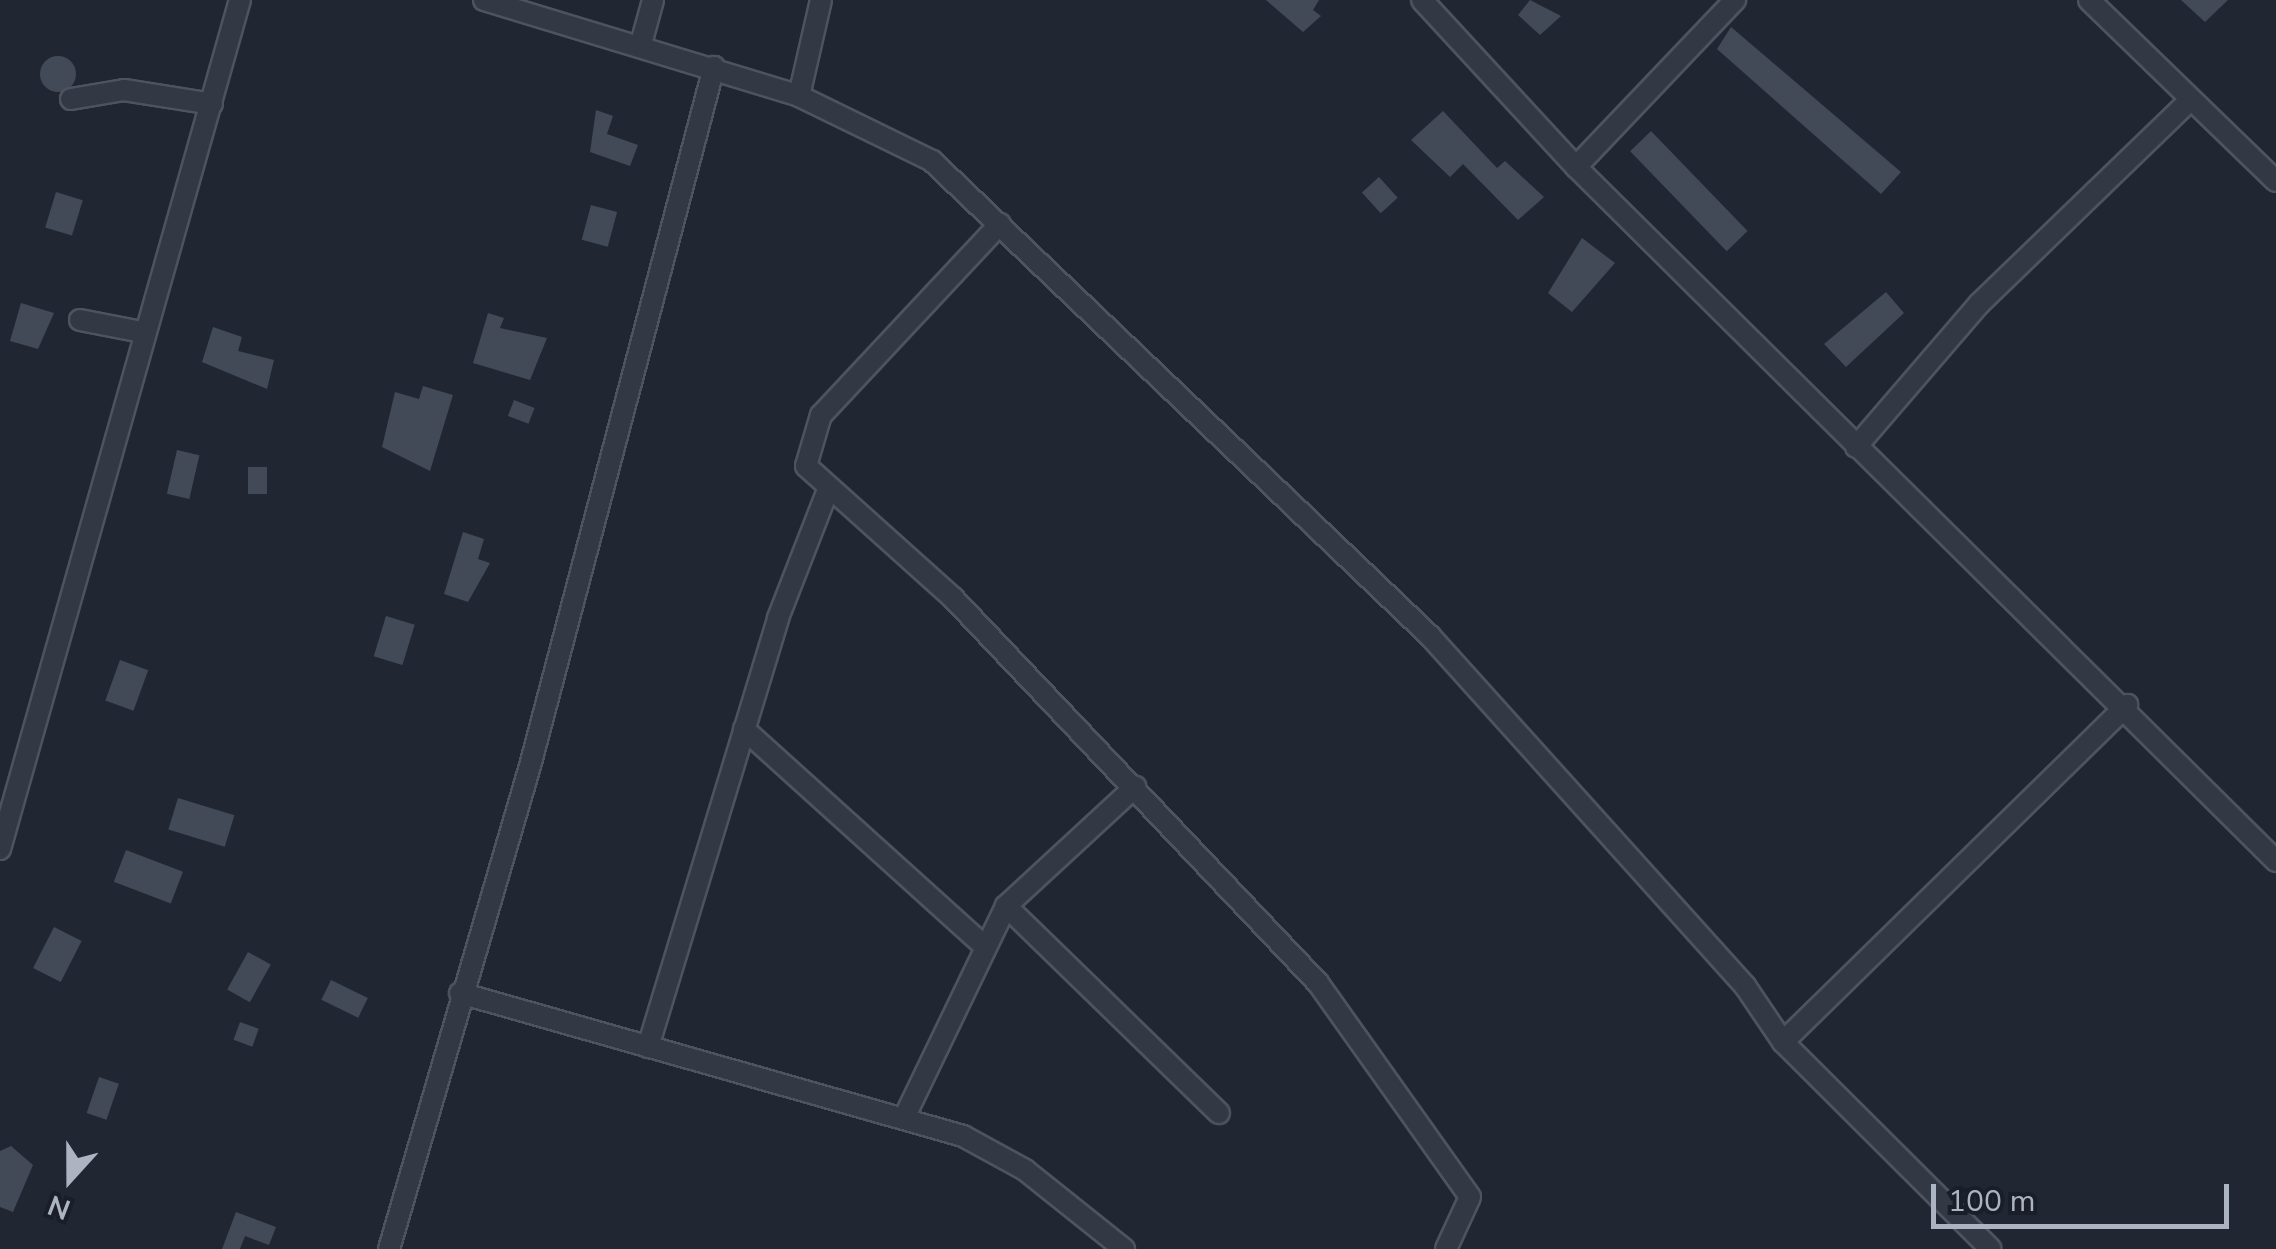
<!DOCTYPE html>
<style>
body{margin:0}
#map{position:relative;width:2276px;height:1249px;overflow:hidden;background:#202733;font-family:"Nunito Sans",sans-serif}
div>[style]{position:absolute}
.building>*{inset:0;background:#424a58;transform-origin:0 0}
.round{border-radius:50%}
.roads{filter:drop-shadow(2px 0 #4e545f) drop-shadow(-2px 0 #4e545f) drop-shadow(0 2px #4e545f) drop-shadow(0 -2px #4e545f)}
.minor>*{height:20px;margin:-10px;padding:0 10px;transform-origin:10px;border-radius:10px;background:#333944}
span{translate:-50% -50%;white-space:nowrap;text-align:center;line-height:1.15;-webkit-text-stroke:8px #191e29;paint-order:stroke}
.north{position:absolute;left:20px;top:1129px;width:100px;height:100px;-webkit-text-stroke:8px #191e29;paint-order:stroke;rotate:201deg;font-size:28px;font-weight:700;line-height:40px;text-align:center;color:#adb4c1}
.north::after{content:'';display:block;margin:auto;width:35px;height:45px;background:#adb4c1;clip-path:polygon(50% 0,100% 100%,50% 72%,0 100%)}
.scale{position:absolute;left:1931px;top:1184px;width:298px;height:45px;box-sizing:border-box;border:5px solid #adb4c1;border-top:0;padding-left:12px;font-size:30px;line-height:35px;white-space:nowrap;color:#adb4c1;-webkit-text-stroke:8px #191e29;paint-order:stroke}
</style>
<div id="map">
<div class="building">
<i style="clip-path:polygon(1266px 0,1319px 0,1313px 10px,1321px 16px,1303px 32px)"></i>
<i style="clip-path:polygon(1530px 0,1561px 16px,1540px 35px,1518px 15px)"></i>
<i style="clip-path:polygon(2181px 0,2228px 0,2205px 22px)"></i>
<i style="clip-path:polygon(1731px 27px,1901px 172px,1881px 194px,1717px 49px)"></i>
<i class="round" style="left:40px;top:56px;width:36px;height:36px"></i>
<i style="clip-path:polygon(596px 110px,613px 116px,607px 134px,638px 145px,630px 166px,590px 152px)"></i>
<i style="clip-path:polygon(1443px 111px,1497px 168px,1505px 161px,1544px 197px,1518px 220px,1463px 164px,1450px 177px,1411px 140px)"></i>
<i style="left:1651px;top:131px;width:139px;height:29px;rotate:46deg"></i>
<i style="left:1379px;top:177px;width:28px;height:23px;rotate:48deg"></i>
<i style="left:56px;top:192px;width:28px;height:37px;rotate:17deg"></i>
<i style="left:591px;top:205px;width:27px;height:36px;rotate:15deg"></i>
<i style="clip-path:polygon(1582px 238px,1615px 263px,1572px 312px,1548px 293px)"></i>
<i style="clip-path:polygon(1886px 292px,1904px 313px,1846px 367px,1824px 344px)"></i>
<i style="clip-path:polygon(21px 303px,54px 313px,38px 349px,10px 341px)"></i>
<i style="clip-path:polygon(488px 313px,504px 318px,500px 328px,547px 338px,530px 380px,473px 363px)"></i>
<i style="clip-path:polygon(213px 327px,242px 337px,238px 351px,274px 360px,267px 389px,202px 362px)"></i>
<i style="clip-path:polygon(423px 386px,453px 395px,430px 471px,382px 447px,395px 392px,419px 399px)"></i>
<i style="left:514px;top:400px;width:22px;height:17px;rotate:21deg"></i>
<i style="left:177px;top:450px;width:23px;height:45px;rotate:13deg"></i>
<i style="left:248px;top:467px;width:19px;height:27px"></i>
<i style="clip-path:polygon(463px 532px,484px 539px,478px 559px,490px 563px,468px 602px,444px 594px)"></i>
<i style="left:386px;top:616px;width:30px;height:42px;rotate:17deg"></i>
<i style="left:120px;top:660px;width:30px;height:43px;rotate:20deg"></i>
<i style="left:178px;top:798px;width:59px;height:33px;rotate:17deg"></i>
<i style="left:126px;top:850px;width:61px;height:34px;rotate:21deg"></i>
<i style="left:54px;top:927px;width:31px;height:46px;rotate:27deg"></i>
<i style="left:248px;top:952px;width:26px;height:43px;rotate:29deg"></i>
<i style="left:331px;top:980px;width:41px;height:22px;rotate:26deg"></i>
<i style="left:240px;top:1022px;width:20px;height:19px;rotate:20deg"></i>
<i style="left:99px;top:1077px;width:21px;height:38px;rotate:19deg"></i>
<i style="clip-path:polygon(11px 1146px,33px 1165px,13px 1212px,0 1207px,0 1151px)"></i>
<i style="clip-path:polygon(236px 1212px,276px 1227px,269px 1245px,245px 1236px,240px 1249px,222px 1249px)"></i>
</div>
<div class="roads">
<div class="minor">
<i style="left:484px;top:0;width:329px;rotate:16.9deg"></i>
<i style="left:799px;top:96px;width:148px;rotate:26deg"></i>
<i style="left:932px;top:161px;width:688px;rotate:43.65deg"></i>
<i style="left:1430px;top:636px;width:471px;rotate:48deg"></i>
<i style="left:1745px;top:986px;width:68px;rotate:55.8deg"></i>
<i style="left:1783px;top:1042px;width:293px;rotate:44.9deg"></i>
<i style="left:1422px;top:0;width:227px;rotate:47.3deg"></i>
<i style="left:1576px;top:167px;width:986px;rotate:44.75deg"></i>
<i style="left:2089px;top:0;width:260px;rotate:44.1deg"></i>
<i style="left:641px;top:44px;width:46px;rotate:-74.7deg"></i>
<i style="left:799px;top:96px;width:98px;rotate:-77.1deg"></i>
<i style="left:71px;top:99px;width:54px;rotate:-9.6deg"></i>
<i style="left:124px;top:90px;width:89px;rotate:9deg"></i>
<i style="left:1576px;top:167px;width:231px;rotate:-46.4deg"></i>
<i style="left:1000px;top:224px;width:262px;rotate:133.1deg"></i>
<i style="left:821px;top:415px;width:53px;rotate:106.4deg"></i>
<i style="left:806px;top:466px;width:198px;rotate:41.9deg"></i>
<i style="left:953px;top:598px;width:531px;rotate:46.53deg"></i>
<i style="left:1318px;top:983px;width:262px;rotate:54.6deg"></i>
<i style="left:1470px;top:1197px;width:57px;rotate:114.8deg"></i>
<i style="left:80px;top:320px;width:63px;rotate:11deg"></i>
<i style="left:1856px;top:447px;width:189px;rotate:-49.3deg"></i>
<i style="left:1979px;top:304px;width:292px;rotate:-44deg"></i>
<i style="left:744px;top:729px;width:321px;rotate:42.1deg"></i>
<i style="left:0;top:849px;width:882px;rotate:-74.22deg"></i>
<i style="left:1006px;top:906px;width:297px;rotate:44.2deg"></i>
<i style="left:460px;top:993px;width:523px;rotate:15.87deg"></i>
<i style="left:963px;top:1136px;width:71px;rotate:28.7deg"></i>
<i style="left:1025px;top:1170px;width:127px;rotate:38.6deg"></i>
<i style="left:1783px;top:1042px;width:482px;rotate:-44.4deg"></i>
<i style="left:648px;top:1047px;width:448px;rotate:-73.1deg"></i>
<i style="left:778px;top:618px;width:135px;rotate:-68.7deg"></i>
<i style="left:904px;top:1118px;width:235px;rotate:-64.3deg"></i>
<i style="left:1006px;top:906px;width:176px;rotate:-42.7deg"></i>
<i style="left:389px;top:1249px;width:503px;rotate:-73.73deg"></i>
<i style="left:530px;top:766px;width:723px;rotate:-75.25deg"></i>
</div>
</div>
<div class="north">N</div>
<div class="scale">100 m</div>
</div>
